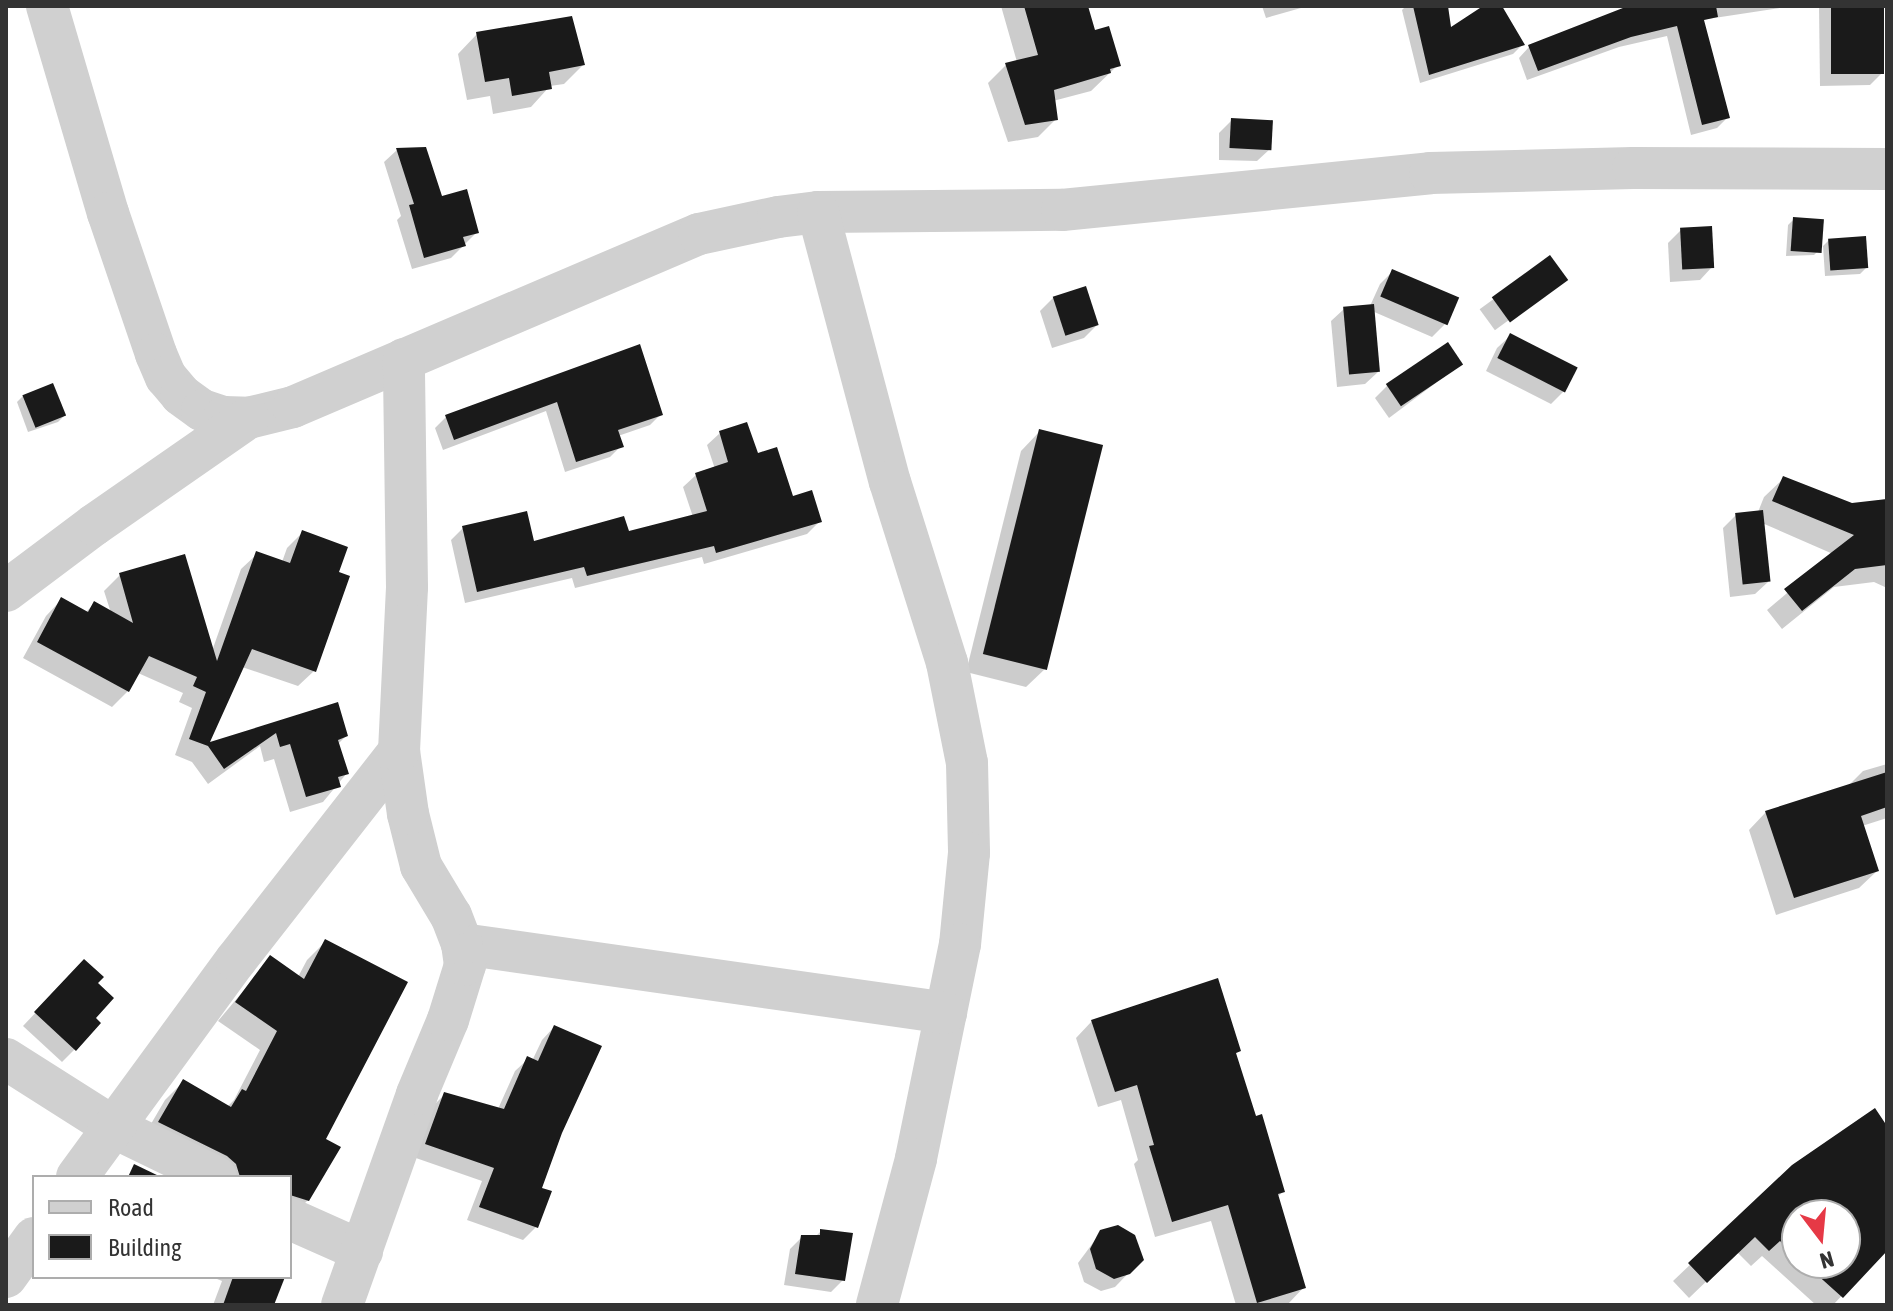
<!DOCTYPE html>
<style>
body{margin:0}
#map{position:relative;width:1893px;height:1311px;overflow:hidden;background:#fff;font-family:"Asap Condensed",sans-serif}
div>[style]{position:absolute}
.shadow>*{inset:0;background:#0003;transform-origin:0 0}
.building>*{inset:0;background:#1a1a1a;transform-origin:0 0}
.minor>*{height:42px;margin:-21px;padding:0 21px;transform-origin:21px;border-radius:21px;background:#d0d0d0}
span{translate:-50% -50%;white-space:nowrap;text-align:center;line-height:1.15;-webkit-text-stroke:8px #fff;paint-order:stroke}
.frame{position:absolute;inset:0;border:8px solid #333;pointer-events:none}
.legend{position:absolute;left:32px;top:1175px;width:260px;height:104px;box-sizing:border-box;background:#fff;border:2px solid #adadad;margin:0;padding:10px 14px;list-style:none;font-size:24px;color:#333}
.legend li{display:flex;align-items:center;gap:16px;height:40px}
.legend b{width:40px;border:2px solid #adadad}
.north{position:absolute;left:1781px;top:1199px;width:80px;height:80px;box-sizing:border-box;background:#fff;border:2px solid #adadad;border-radius:50%;rotate:164deg;font-size:22px;font-weight:700;line-height:32px;text-align:center;color:#333}
.north::after{content:'';display:block;margin:auto;width:28px;height:36px;background:#e63946;clip-path:polygon(50% 0,100% 100%,50% 72%,0 100%)}
</style>
<div id="map">
<div class="shadow">
<i style="clip-path:polygon(1001px 6px,1086px 6px,1094px 32px,1118px 65px,1091px 91px,1053px 101px,1056px 119px,1038px 137px,1008px 142px,988px 83px,1006px 65px,1017px 62px)"></i>
<i style="clip-path:polygon(1262px 6px,1308px 6px,1266px 18px)"></i>
<i style="clip-path:polygon(1406px 6px,1441px 6px,1448px 32px,1487px 6px,1499px 6px,1522px 45px,1513px 54px,1420px 83px,1402px 10px)"></i>
<i style="clip-path:polygon(1635px 6px,1793px 6px,1701px 20px,1728px 117px,1717px 128px,1691px 135px,1667px 36px,1619px 47px,1527px 80px,1519px 58px,1529px 47px)"></i>
<i style="clip-path:polygon(1819px 6px,1882px 6px,1883px 72px,1870px 85px,1820px 86px)"></i>
<i style="clip-path:polygon(477px 34px,583px 65px,564px 84px,550px 86px,531px 107px,493px 114px,490px 96px,467px 100px,458px 54px)"></i>
<i style="clip-path:polygon(1232px 120px,1270px 149px,1257px 161px,1219px 160px,1219px 133px)"></i>
<i style="clip-path:polygon(397px 150px,477px 232px,451px 258px,412px 269px,397px 220px,401px 216px,384px 162px)"></i>
<i style="clip-path:polygon(1794px 219px,1820px 249px,1829px 240px,1866px 268px,1860px 274px,1825px 276px,1823px 246px,1814px 255px,1786px 256px,1788px 225px)"></i>
<i style="clip-path:polygon(1681px 230px,1712px 267px,1700px 280px,1670px 282px,1668px 243px)"></i>
<i style="left:1550px;top:258px;width:26px;height:87px;rotate:54deg"></i>
<i style="clip-path:polygon(1392px 272px,1445px 324px,1432px 337px,1372px 311px,1378px 372px,1365px 384px,1337px 387px,1331px 321px,1344px 309px,1370px 306px,1380px 284px)"></i>
<i style="clip-path:polygon(1053px 298px,1097px 325px,1084px 338px,1052px 348px,1040px 311px)"></i>
<i style="clip-path:polygon(1510px 336px,1575px 368px,1564px 391px,1551px 404px,1486px 371px,1497px 348px)"></i>
<i style="clip-path:polygon(638px 346px,661px 414px,650px 425px,618px 436px,621px 446px,610px 457px,565px 472px,546px 411px,443px 450px,435px 428px,446px 417px)"></i>
<i style="clip-path:polygon(1461px 364px,1389px 418px,1375px 398px,1388px 385px)"></i>
<i style="clip-path:polygon(23px 396px,64px 416px,58px 422px,28px 432px,17px 402px)"></i>
<i style="clip-path:polygon(1040px 431px,1046px 668px,1026px 687px,966px 672px,1021px 451px)"></i>
<i style="clip-path:polygon(720px 433px,757px 456px,791px 499px,820px 521px,807px 534px,704px 564px,702px 557px,575px 588px,572px 578px,465px 603px,451px 540px,463px 528px,532px 543px,627px 534px,693px 517px,683px 487px,696px 475px,715px 469px,707px 445px)"></i>
<i style="clip-path:polygon(1784px 478px,1852px 505px,1887px 499px,1887px 588px,1874px 582px,1834px 587px,1782px 629px,1767px 610px,1833px 554px,1762px 523px,1768px 582px,1755px 594px,1730px 597px,1723px 528px,1736px 515px,1758px 512px,1764px 497px)"></i>
<i style="clip-path:polygon(303px 532px,336px 573px,314px 671px,298px 686px,242px 667px,206px 745px,337px 705px,346px 736px,338px 744px,347px 773px,323px 802px,290px 812px,274px 759px,264px 762px,260px 746px,208px 784px,192px 762px,175px 755px,192px 708px,179px 702px,183px 693px,138px 673px,128px 691px,112px 707px,23px 658px,46px 616px,61px 600px,85px 613px,94px 604px,111px 613px,104px 591px,120px 575px,212px 651px,241px 569px,257px 554px,282px 562px,287px 548px)"></i>
<i style="clip-path:polygon(1887px 764px,1887px 818px,1862px 826px,1877px 871px,1859px 888px,1776px 915px,1749px 830px,1766px 812px,1848px 786px,1863px 771px)"></i>
<i style="clip-path:polygon(325px 942px,324px 1139px,308px 1200px,290px 1218px,290px 1177px,212px 1177px,141px 1141px,165px 1100px,183px 1082px,227px 1107px,234px 1100px,260px 1050px,218px 1021px,271px 958px,298px 977px,307px 960px)"></i>
<i style="clip-path:polygon(72px 974px,95px 983px,93px 1018px,75px 1049px,62px 1062px,23px 1026px)"></i>
<i style="clip-path:polygon(1092px 1021px,1239px 1051px,1234px 1055px,1283px 1192px,1277px 1197px,1304px 1287px,1288px 1304px,1236px 1305px,1211px 1221px,1155px 1237px,1134px 1164px,1138px 1160px,1121px 1100px,1098px 1107px,1076px 1038px)"></i>
<i style="clip-path:polygon(554px 1027px,561px 1132px,540px 1189px,536px 1227px,523px 1240px,467px 1220px,482px 1181px,413px 1157px,431px 1108px,444px 1095px,498px 1109px,515px 1071px,528px 1059px,532px 1061px,542px 1040px)"></i>
<i style="clip-path:polygon(evenodd,1887px 1129px,1887px 1248px,1833px 1305px,1816px 1305px,1762px 1256px,1751px 1266px,1737px 1252px,1689px 1298px,1673px 1281px,1793px 1167px,1887px 1129px,1797px 1215px,1845px 1215px,1845px 1263px,1797px 1263px,1797px 1215px)"></i>
<i style="clip-path:polygon(821px 1231px,843px 1280px,831px 1292px,784px 1285px,790px 1249px,802px 1237px,815px 1237px)"></i>
<i style="clip-path:polygon(1101px 1232px,1142px 1259px,1115px 1287px,1101px 1291px,1084px 1282px,1078px 1263px)"></i>
<i style="clip-path:polygon(212px 1277px,283px 1277px,272px 1305px,213px 1305px,222px 1281px)"></i>
</div>
<div class="building">
<i style="clip-path:polygon(1024px 6px,1088px 6px,1095px 30px,1109px 26px,1121px 66px,1110px 69px,1111px 73px,1054px 90px,1058px 120px,1025px 125px,1005px 63px,1038px 55px)"></i>
<i style="clip-path:polygon(1413px 6px,1448px 6px,1451px 27px,1483px 6px,1502px 6px,1525px 45px,1429px 75px)"></i>
<i style="clip-path:polygon(1628px 6px,1716px 6px,1718px 17px,1704px 20px,1730px 118px,1702px 125px,1677px 26px,1631px 37px,1538px 71px,1528px 45px)"></i>
<i style="left:1831px;top:6px;width:53px;height:68px"></i>
<i style="clip-path:polygon(572px 16px,585px 65px,549px 72px,552px 89px,512px 96px,509px 78px,485px 82px,476px 32px)"></i>
<i style="left:1231px;top:118px;width:42px;height:30px;rotate:3deg"></i>
<i style="clip-path:polygon(426px 147px,442px 196px,467px 189px,479px 233px,463px 237px,466px 246px,424px 258px,409px 205px,414px 204px,396px 148px)"></i>
<i style="left:1793px;top:217px;width:31px;height:34px;rotate:4deg"></i>
<i style="left:1712px;top:226px;width:42px;height:32px;rotate:87deg"></i>
<i style="left:1866px;top:236px;width:32px;height:38px;rotate:86deg"></i>
<i style="left:1550px;top:255px;width:31px;height:72px;rotate:54deg"></i>
<i style="left:1392px;top:269px;width:73px;height:30px;rotate:23deg"></i>
<i style="left:1086px;top:286px;width:41px;height:35px;rotate:72deg"></i>
<i style="left:1374px;top:304px;width:68px;height:31px;rotate:85deg"></i>
<i style="left:1510px;top:333px;width:76px;height:28px;rotate:27deg"></i>
<i style="left:1448px;top:342px;width:27px;height:75px;rotate:56deg"></i>
<i style="clip-path:polygon(640px 344px,663px 415px,618px 430px,624px 447px,576px 462px,557px 402px,454px 440px,445px 415px)"></i>
<i style="left:53px;top:383px;width:35px;height:33px;rotate:68deg"></i>
<i style="clip-path:polygon(747px 422px,758px 453px,777px 447px,793px 496px,812px 490px,822px 522px,716px 553px,714px 546px,587px 576px,584px 567px,477px 592px,462px 526px,527px 511px,534px 541px,624px 516px,629px 531px,707px 511px,695px 473px,728px 462px,719px 431px)"></i>
<i style="left:1039px;top:429px;width:66px;height:232px;rotate:14deg"></i>
<i style="clip-path:polygon(1783px 476px,1852px 503px,1887px 499px,1887px 565px,1855px 569px,1802px 611px,1784px 589px,1854px 535px,1772px 501px)"></i>
<i style="left:1763px;top:510px;width:72px;height:28px;rotate:84deg"></i>
<i style="clip-path:polygon(302px 530px,348px 547px,339px 572px,350px 576px,316px 672px,252px 649px,210px 742px,338px 702px,348px 736px,338px 740px,349px 774px,338px 777px,341px 787px,306px 797px,290px 744px,280px 747px,276px 733px,224px 769px,208px 746px,189px 739px,206px 692px,193px 686px,197px 677px,149px 656px,129px 692px,37px 642px,61px 597px,88px 612px,94px 601px,133px 623px,119px 573px,185px 554px,217px 661px,256px 551px,290px 563px)"></i>
<i style="clip-path:polygon(1887px 772px,1887px 807px,1861px 816px,1879px 871px,1794px 898px,1765px 811px)"></i>
<i style="clip-path:polygon(325px 939px,408px 982px,326px 1139px,341px 1147px,309px 1201px,290px 1195px,290px 1177px,240px 1177px,236px 1164px,227px 1156px,158px 1122px,183px 1079px,231px 1107px,242px 1089px,246px 1091px,277px 1031px,235px 1002px,270px 955px,304px 979px)"></i>
<i style="clip-path:polygon(84px 959px,104px 977px,98px 983px,114px 998px,96px 1018px,101px 1023px,76px 1051px,34px 1012px)"></i>
<i style="clip-path:polygon(1218px 978px,1241px 1051px,1236px 1053px,1256px 1116px,1262px 1114px,1285px 1192px,1278px 1194px,1306px 1288px,1257px 1303px,1228px 1205px,1172px 1222px,1149px 1146px,1154px 1145px,1137px 1085px,1115px 1092px,1091px 1020px)"></i>
<i style="clip-path:polygon(554px 1025px,602px 1046px,562px 1133px,542px 1188px,552px 1191px,538px 1228px,479px 1207px,494px 1168px,425px 1144px,444px 1092px,504px 1109px,527px 1056px,538px 1061px)"></i>
<i style="clip-path:polygon(1875px 1108px,1887px 1126px,1887px 1251px,1843px 1298px,1804px 1263px,1845px 1263px,1845px 1215px,1797px 1215px,1797px 1257px,1780px 1241px,1769px 1251px,1755px 1237px,1707px 1283px,1688px 1263px,1792px 1165px)"></i>
<i style="clip-path:polygon(134px 1164px,161px 1177px,128px 1177px)"></i>
<i style="clip-path:polygon(1118px 1225px,1135px 1235px,1144px 1260px,1130px 1274px,1114px 1279px,1096px 1269px,1090px 1249px,1100px 1230px)"></i>
<i style="clip-path:polygon(820px 1229px,853px 1233px,845px 1281px,795px 1274px,801px 1235px,820px 1235px)"></i>
<i style="clip-path:polygon(233px 1277px,285px 1277px,274px 1305px,223px 1305px)"></i>
</div>
<div class="minor">
<i style="left:47px;top:6px;width:216px;rotate:73.6deg"></i>
<i style="left:108px;top:213px;width:149px;rotate:71.2deg"></i>
<i style="left:156px;top:354px;width:25px;rotate:67deg"></i>
<i style="left:166px;top:377px;width:23px;rotate:50deg"></i>
<i style="left:181px;top:395px;width:26px;rotate:36deg"></i>
<i style="left:202px;top:410px;width:23px;rotate:18deg"></i>
<i style="left:224px;top:417px;width:24px;rotate:2deg"></i>
<i style="left:248px;top:418px;width:46px;rotate:-13.7deg"></i>
<i style="left:293px;top:407px;width:441px;rotate:-23.1deg"></i>
<i style="left:699px;top:234px;width:81px;rotate:-12.1deg"></i>
<i style="left:778px;top:217px;width:40px;rotate:-7.1deg"></i>
<i style="left:818px;top:212px;width:244px;rotate:-0.5deg"></i>
<i style="left:1062px;top:210px;width:370px;rotate:-5.7deg"></i>
<i style="left:1430px;top:173px;width:203px;rotate:-1.4deg"></i>
<i style="left:1633px;top:168px;width:254px;rotate:0.2deg"></i>
<i style="left:818px;top:212px;width:279px;rotate:75.1deg"></i>
<i style="left:890px;top:482px;width:190px;rotate:72.5deg"></i>
<i style="left:947px;top:663px;width:102px;rotate:78.7deg"></i>
<i style="left:967px;top:763px;width:90px;rotate:88.7deg"></i>
<i style="left:969px;top:853px;width:91px;rotate:95.6deg"></i>
<i style="left:960px;top:944px;width:219px;rotate:101.6deg"></i>
<i style="left:916px;top:1159px;width:151px;rotate:105deg"></i>
<i style="left:6px;top:591px;width:110px;rotate:-36.9deg"></i>
<i style="left:94px;top:525px;width:188px;rotate:-34.8deg"></i>
<i style="left:462px;top:944px;width:489px;rotate:8.1deg"></i>
<i style="left:6px;top:1059px;width:127px;rotate:32.4deg"></i>
<i style="left:113px;top:1127px;width:114px;rotate:25.9deg"></i>
<i style="left:77px;top:1177px;width:269px;rotate:-53.8deg"></i>
<i style="left:236px;top:960px;width:265px;rotate:-52deg"></i>
<i style="left:290px;top:1219px;width:79px;rotate:24deg"></i>
<i style="left:6px;top:1277px;width:48px;rotate:-54.3deg"></i>
<i style="left:342px;top:1305px;width:224px;rotate:-70.4deg"></i>
<i style="left:417px;top:1094px;width:80px;rotate:-67.3deg"></i>
<i style="left:448px;top:1020px;width:58px;rotate:-72.8deg"></i>
<i style="left:465px;top:965px;width:21px;rotate:-98deg"></i>
<i style="left:462px;top:944px;width:30px;rotate:-111deg"></i>
<i style="left:451px;top:916px;width:58px;rotate:-121deg"></i>
<i style="left:421px;top:866px;width:54px;rotate:-104deg"></i>
<i style="left:408px;top:814px;width:64px;rotate:-98.1deg"></i>
<i style="left:399px;top:751px;width:164px;rotate:-87.2deg"></i>
<i style="left:407px;top:587px;width:228px;rotate:-90.8deg"></i>
</div>
<div class="frame"></div>
<ul class="legend">
<li><b style="height:10px;background:#d0d0d0"></b>Road</li>
<li><b style="height:22px;background:#1a1a1a"></b>Building</li>
</ul>
<div class="north">N</div>
</div>
